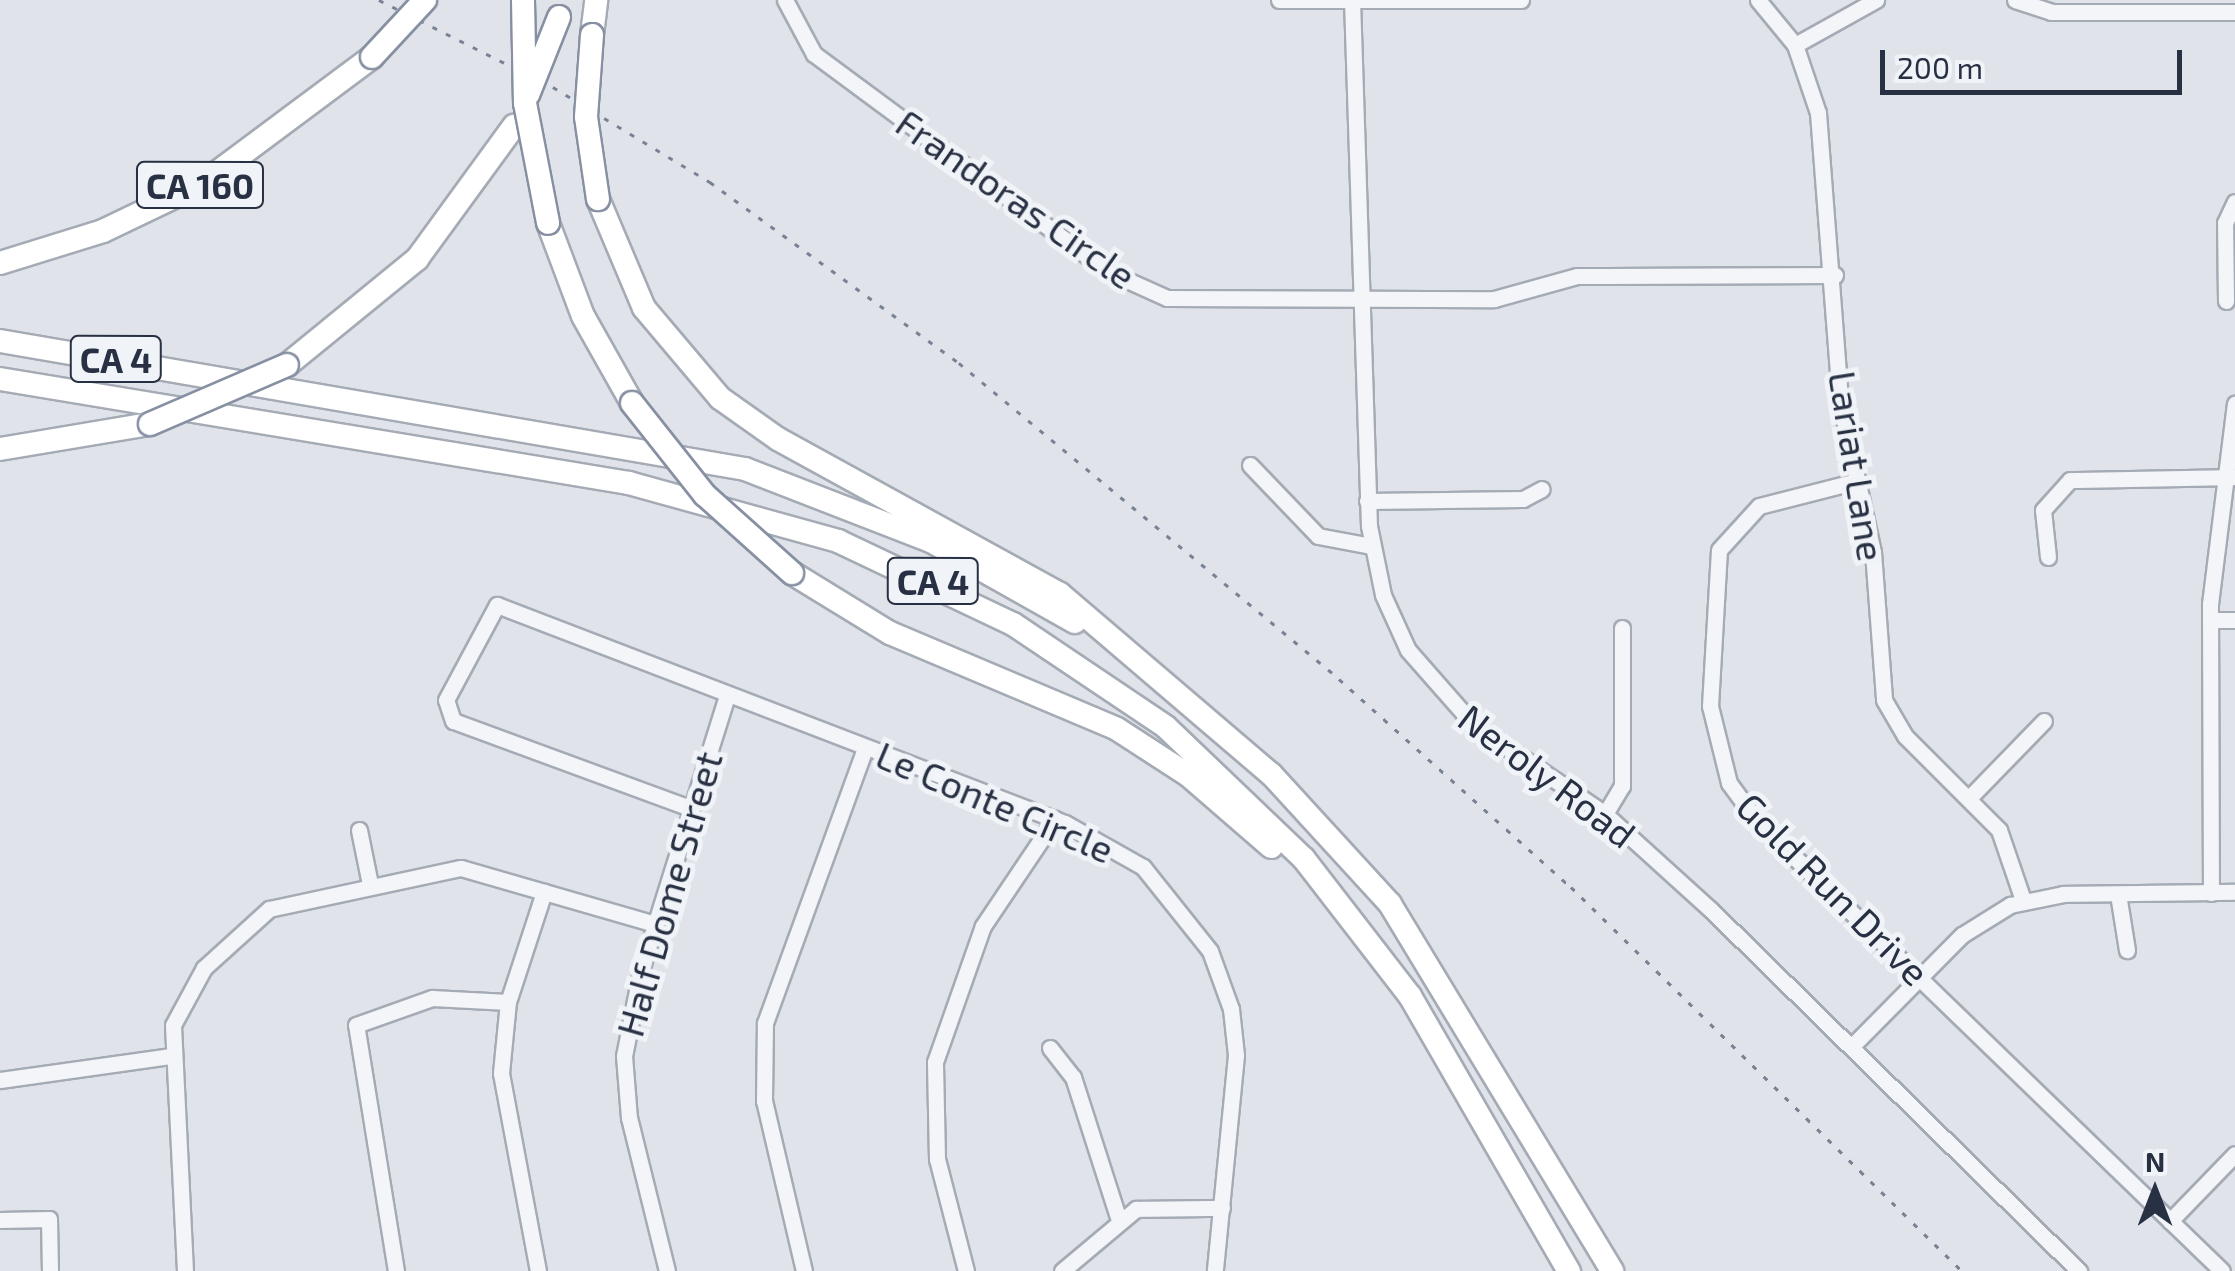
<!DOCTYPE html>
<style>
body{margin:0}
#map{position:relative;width:2235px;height:1271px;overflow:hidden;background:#e0e4ea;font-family:"Exo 2",sans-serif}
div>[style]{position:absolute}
.roads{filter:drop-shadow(2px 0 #a5abb5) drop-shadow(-2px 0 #a5abb5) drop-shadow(0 2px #a5abb5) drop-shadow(0 -2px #a5abb5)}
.minor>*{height:15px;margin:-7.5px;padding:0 7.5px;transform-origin:7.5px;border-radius:7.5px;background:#f3f5f8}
.highway>*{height:22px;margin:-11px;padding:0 11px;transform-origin:11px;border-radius:11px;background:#fff}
.rail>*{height:2.5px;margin-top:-1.25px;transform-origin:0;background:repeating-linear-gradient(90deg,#798295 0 5px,transparent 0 15px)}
.bridges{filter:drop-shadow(2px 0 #8790a2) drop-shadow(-2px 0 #8790a2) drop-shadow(0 2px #8790a2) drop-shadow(0 -2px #8790a2)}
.highway-bridge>*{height:22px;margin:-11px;padding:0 11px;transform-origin:11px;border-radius:11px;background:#fff}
span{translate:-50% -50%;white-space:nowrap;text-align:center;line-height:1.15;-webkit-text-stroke:10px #f0f3f7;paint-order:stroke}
.shield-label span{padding:2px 8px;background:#f0f3f7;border:2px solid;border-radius:8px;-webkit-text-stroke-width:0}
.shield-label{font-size:35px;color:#283143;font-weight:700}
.street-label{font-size:38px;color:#283143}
.north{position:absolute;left:2105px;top:1141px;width:100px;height:100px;-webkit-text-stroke:8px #f0f3f7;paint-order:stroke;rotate:0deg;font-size:28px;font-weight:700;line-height:40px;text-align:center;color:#283143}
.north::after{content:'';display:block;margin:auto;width:35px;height:45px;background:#283143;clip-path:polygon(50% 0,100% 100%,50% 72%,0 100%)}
.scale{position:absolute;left:1880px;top:50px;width:302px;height:45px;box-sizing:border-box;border:5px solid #283143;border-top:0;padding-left:12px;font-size:30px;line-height:35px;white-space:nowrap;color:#283143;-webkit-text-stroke:8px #f0f3f7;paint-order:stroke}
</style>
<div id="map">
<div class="roads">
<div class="minor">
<i style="left:785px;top:0;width:61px;rotate:61.8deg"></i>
<i style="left:814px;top:54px;width:365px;rotate:36.5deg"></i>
<i style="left:1107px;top:271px;width:66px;rotate:24.2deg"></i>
<i style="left:1167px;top:298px;width:327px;rotate:0.2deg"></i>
<i style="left:1494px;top:299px;width:86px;rotate:-15.5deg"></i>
<i style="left:1577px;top:276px;width:258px;rotate:-0.2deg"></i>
<i style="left:1279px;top:0;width:242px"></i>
<i style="left:1352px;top:0;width:526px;rotate:88.15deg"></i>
<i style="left:1369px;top:526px;width:70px;rotate:78.5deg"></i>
<i style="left:1383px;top:595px;width:60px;rotate:65.6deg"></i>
<i style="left:1408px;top:650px;width:100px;rotate:48.7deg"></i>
<i style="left:1474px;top:725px;width:158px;rotate:34.2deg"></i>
<i style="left:1605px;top:814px;width:143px;rotate:42.2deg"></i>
<i style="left:1711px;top:910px;width:516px;rotate:44.45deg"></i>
<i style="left:1758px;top:0;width:58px;rotate:50.6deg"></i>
<i style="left:1795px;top:45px;width:72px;rotate:71.3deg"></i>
<i style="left:1818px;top:113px;width:289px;rotate:85.6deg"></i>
<i style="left:1840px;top:401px;width:155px;rotate:77.7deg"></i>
<i style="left:1873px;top:552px;width:148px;rotate:85.7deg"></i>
<i style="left:1884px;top:700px;width:42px;rotate:59.7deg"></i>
<i style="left:1905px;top:736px;width:133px;rotate:45deg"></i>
<i style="left:1999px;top:830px;width:74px;rotate:71.1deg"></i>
<i style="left:2015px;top:0;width:38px;rotate:18deg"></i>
<i style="left:2051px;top:12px;width:184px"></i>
<i style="left:1795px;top:45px;width:93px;rotate:-29.1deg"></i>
<i style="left:2226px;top:301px;width:78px;rotate:-90.7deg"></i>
<i style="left:2225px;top:223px;width:23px;rotate:-65deg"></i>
<i style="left:1250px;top:465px;width:98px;rotate:46.2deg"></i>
<i style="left:1318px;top:536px;width:55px;rotate:10.5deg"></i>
<i style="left:1857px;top:481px;width:101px;rotate:165.7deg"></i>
<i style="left:1759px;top:506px;width:59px;rotate:132.3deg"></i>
<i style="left:1719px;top:550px;width:156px;rotate:93.3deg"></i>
<i style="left:1710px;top:706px;width:79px;rotate:76.1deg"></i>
<i style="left:1729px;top:783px;width:47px;rotate:53.6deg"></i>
<i style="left:1757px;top:821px;width:647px;rotate:44.06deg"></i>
<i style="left:1367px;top:501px;width:156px;rotate:-0.7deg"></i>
<i style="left:1523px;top:499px;width:21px;rotate:-28deg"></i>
<i style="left:2048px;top:557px;width:47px;rotate:-96.1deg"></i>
<i style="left:2043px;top:510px;width:40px;rotate:-48deg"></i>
<i style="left:2070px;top:480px;width:165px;rotate:-1deg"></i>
<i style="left:2210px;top:620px;width:25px"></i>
<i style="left:1970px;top:797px;width:106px;rotate:-45.8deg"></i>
<i style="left:690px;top:808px;width:252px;rotate:-159.8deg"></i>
<i style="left:453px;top:721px;width:22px;rotate:-108deg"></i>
<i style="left:446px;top:700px;width:108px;rotate:-61.8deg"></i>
<i style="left:497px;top:605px;width:608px;rotate:21deg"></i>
<i style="left:1065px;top:823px;width:90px;rotate:29.4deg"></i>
<i style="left:1143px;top:867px;width:107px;rotate:51.4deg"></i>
<i style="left:1210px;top:951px;width:62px;rotate:70.1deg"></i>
<i style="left:1231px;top:1009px;width:46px;rotate:83.8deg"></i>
<i style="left:1236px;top:1055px;width:217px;rotate:95.6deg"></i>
<i style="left:1605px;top:814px;width:33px;rotate:-59deg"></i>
<i style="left:1622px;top:786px;width:158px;rotate:-90deg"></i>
<i style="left:359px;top:830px;width:55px;rotate:78.5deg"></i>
<i style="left:2211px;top:893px;width:289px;rotate:-90.2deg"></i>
<i style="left:2210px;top:604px;width:202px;rotate:-82.9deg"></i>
<i style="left:2118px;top:894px;width:57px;rotate:80.9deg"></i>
<i style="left:1851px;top:1047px;width:158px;rotate:-45.3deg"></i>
<i style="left:1962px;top:935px;width:57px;rotate:-32deg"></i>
<i style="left:2010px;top:905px;width:54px;rotate:-11.7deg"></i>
<i style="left:2063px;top:894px;width:172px;rotate:-0.7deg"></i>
<i style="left:1050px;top:1048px;width:37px;rotate:52deg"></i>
<i style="left:1073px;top:1077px;width:147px;rotate:72.2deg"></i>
<i style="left:0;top:1080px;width:173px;rotate:-8deg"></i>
<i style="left:0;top:1220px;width:49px;rotate:-1.2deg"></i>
<i style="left:49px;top:1219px;width:52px;rotate:88.9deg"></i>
<i style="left:2170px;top:1221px;width:93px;rotate:-45.9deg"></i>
<i style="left:185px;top:1271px;width:246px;rotate:-92.8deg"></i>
<i style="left:173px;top:1025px;width:65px;rotate:-61.5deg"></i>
<i style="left:204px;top:968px;width:88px;rotate:-42.2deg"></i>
<i style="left:269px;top:909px;width:196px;rotate:-12.1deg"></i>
<i style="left:461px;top:868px;width:202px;rotate:16.1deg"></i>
<i style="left:396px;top:1271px;width:249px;rotate:-99.2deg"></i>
<i style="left:356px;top:1025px;width:81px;rotate:-19.6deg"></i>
<i style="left:432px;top:998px;width:76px;rotate:3deg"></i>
<i style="left:538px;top:1271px;width:201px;rotate:-100.6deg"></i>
<i style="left:501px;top:1073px;width:71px;rotate:-84.4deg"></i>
<i style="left:508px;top:1002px;width:116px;rotate:-71.9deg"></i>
<i style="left:667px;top:1271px;width:158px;rotate:-103.9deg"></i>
<i style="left:629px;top:1118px;width:62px;rotate:-94.6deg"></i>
<i style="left:624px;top:1056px;width:88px;rotate:-78.8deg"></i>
<i style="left:641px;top:970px;width:288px;rotate:-72.6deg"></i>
<i style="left:804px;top:1271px;width:175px;rotate:-103.2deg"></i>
<i style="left:764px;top:1101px;width:78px;rotate:-89.3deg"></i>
<i style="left:765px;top:1023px;width:293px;rotate:-70deg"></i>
<i style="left:966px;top:1271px;width:116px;rotate:-104.5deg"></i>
<i style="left:937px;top:1159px;width:97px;rotate:-91.2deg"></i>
<i style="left:935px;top:1062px;width:144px;rotate:-70.6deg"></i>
<i style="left:983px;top:926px;width:129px;rotate:-56.1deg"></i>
<i style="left:1062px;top:1271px;width:97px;rotate:-40deg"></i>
<i style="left:1136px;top:1209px;width:86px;rotate:-0.7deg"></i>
</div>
<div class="highway">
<i style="left:592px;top:35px;width:35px;rotate:-83deg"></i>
<i style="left:598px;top:199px;width:118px;rotate:67.1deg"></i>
<i style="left:644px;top:308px;width:118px;rotate:49.8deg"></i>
<i style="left:720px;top:398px;width:71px;rotate:35.3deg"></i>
<i style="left:778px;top:439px;width:322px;rotate:28.8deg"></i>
<i style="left:1060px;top:594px;width:277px;rotate:40.5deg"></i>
<i style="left:1271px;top:774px;width:176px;rotate:47.5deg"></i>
<i style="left:1390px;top:904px;width:429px;rotate:58.8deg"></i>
<i style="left:548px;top:223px;width:99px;rotate:69.4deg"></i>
<i style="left:583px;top:316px;width:100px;rotate:60.6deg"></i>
<i style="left:0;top:263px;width:108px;rotate:-17.3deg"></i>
<i style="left:103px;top:231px;width:111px;rotate:-25.6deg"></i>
<i style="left:203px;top:183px;width:211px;rotate:-36.7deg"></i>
<i style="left:0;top:341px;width:756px;rotate:9.75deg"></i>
<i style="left:745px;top:469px;width:199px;rotate:21.2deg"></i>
<i style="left:931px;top:541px;width:165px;rotate:29.4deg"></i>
<i style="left:287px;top:365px;width:168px;rotate:-39.2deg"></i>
<i style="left:417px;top:259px;width:165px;rotate:-53.9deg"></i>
<i style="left:0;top:379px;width:638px;rotate:9.39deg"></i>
<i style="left:629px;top:483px;width:217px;rotate:15.5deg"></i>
<i style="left:838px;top:541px;width:194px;rotate:25.4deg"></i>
<i style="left:1013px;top:624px;width:184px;rotate:33.9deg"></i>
<i style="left:1166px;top:727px;width:191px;rotate:43.7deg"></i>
<i style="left:1304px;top:859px;width:173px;rotate:52.3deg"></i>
<i style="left:1410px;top:996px;width:318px;rotate:60deg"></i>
<i style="left:0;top:449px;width:152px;rotate:-9.5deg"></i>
<i style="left:792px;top:573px;width:115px;rotate:31.5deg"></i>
<i style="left:890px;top:633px;width:246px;rotate:22.9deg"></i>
<i style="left:1117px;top:729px;width:85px;rotate:32.9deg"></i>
<i style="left:1188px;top:775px;width:110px;rotate:40.9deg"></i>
</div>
</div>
<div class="rail">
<i style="left:379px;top:0;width:195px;rotate:26.6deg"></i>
<i style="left:553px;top:87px;width:184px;rotate:31.2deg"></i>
<i style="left:710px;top:182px;width:308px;rotate:36deg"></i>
<i style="left:959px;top:363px;width:494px;rotate:39.7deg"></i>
<i style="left:1339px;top:679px;width:312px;rotate:41.9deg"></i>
<i style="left:1571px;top:887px;width:548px;rotate:44.48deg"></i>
</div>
<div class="bridges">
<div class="highway-bridge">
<i style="left:523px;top:0;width:103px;rotate:88.9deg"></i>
<i style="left:525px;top:103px;width:122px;rotate:79.1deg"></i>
<i style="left:592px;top:35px;width:82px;rotate:94.2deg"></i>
<i style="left:586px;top:117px;width:83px;rotate:81.7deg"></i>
<i style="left:372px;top:57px;width:78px;rotate:-47.1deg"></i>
<i style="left:528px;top:95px;width:84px;rotate:-68.3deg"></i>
<i style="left:632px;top:403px;width:117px;rotate:51.6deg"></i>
<i style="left:705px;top:495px;width:117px;rotate:41.9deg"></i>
<i style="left:150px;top:424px;width:149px;rotate:-23.3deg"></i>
</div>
</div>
<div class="shield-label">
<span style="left:200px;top:185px">CA 160</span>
<span style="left:116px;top:359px">CA 4</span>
<span style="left:933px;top:581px">CA 4</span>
</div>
<div class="street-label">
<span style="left:1016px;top:199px;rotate:35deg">Frandoras Circle</span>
<span style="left:1857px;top:466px;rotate:81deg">Lariat Lane</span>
<span style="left:1547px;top:776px;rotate:37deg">Neroly Road</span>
<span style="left:995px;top:802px;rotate:23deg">Le Conte Circle</span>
<span style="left:1833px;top:889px;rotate:45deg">Gold Run Drive</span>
<span style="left:669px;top:894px;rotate:-74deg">Half Dome Street</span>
</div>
<div class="north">N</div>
<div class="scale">200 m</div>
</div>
